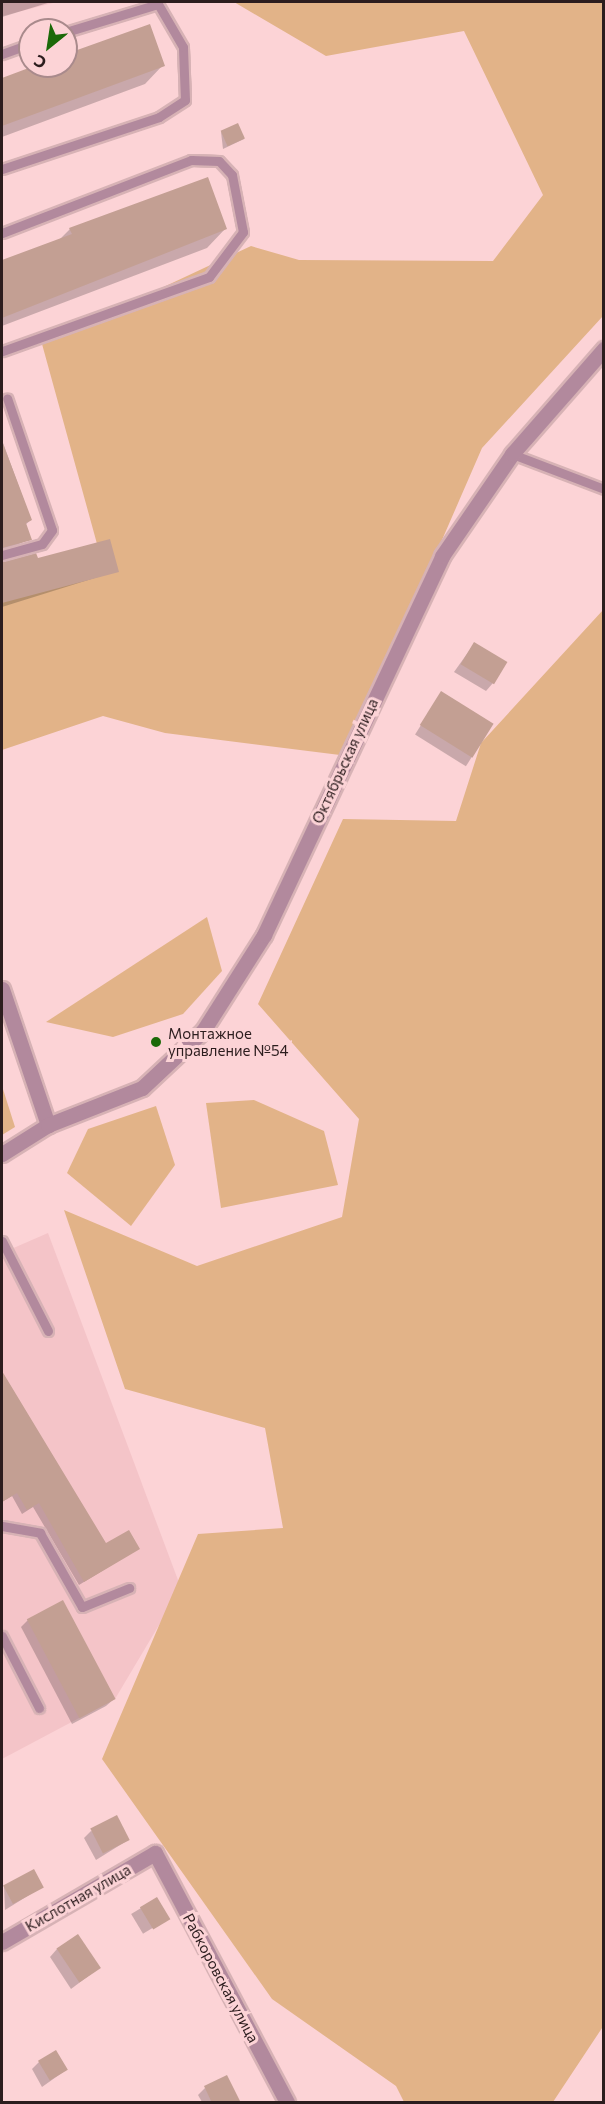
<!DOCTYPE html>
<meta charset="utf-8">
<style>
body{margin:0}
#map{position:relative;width:605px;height:2104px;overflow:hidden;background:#fcd3d6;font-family:Commissioner,sans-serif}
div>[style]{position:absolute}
.built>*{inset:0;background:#f4c4c8}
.green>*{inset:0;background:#e2b388}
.shadow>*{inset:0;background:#0003;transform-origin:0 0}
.building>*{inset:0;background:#c39f93;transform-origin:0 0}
.roads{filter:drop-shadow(2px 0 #d7b2b5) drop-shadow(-2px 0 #d7b2b5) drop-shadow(0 2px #d7b2b5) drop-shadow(0 -2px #d7b2b5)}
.lane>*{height:9px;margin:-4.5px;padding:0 4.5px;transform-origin:4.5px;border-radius:4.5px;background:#b2899d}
.street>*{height:15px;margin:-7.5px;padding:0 7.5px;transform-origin:7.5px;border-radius:7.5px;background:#b2899d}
.dots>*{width:16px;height:16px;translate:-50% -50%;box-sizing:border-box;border:3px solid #fcd3d6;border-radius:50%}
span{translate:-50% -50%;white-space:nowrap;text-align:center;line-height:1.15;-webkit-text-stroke:6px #fcd3d6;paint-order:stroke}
.street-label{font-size:15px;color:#2c1d1e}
.poi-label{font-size:15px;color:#2c1d1e}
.left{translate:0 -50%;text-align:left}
.frame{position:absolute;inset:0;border:3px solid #2c1d1e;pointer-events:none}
.north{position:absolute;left:18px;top:18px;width:60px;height:60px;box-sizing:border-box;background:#fcd3d6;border:2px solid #a98a8c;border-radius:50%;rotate:210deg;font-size:16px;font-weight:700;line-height:24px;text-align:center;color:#2c1d1e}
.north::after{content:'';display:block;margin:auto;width:21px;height:27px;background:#1b6908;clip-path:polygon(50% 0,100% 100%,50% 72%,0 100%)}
</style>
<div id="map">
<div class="built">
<i style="clip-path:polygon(2px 2px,57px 2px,2px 16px)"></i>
<i style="clip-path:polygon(48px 1233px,181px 1588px,115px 1699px,2px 1759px,2px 1253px)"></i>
</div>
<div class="green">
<i style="clip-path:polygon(234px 2px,603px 2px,603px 316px,482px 448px,348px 756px,165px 733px,103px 716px,2px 750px,2px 592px,102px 562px,42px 344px,251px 246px,299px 260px,493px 261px,543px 195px,464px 31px,326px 56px)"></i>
<i style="clip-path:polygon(603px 610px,604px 2025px,553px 2102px,404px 2102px,396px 2086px,272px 1999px,102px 1759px,198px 1534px,283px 1528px,265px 1428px,125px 1389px,64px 1210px,197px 1266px,342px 1217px,359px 1119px,258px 1004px,343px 819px,456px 821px,481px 743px)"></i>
<i style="clip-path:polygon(207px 917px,222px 971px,183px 1014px,113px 1037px,46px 1022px)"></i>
<i style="clip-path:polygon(2px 1086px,15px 1127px,2px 1135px)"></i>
<i style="clip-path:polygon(254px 1100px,324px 1131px,338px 1185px,221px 1208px,206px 1103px)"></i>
<i style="clip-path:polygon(156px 1106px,175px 1165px,131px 1226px,67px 1173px,88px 1129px)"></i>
</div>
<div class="shadow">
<i style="clip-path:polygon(2px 2px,51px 2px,2px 17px)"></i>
<i style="clip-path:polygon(66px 56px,163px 65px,145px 84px,2px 137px,2px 80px,38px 66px,66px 66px)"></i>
<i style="clip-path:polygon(221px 132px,244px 139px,223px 149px)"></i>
<i style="clip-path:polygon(70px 229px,225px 229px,207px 248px,2px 326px,2px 261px,59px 240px)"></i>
<i style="clip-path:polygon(2px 440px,31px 520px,25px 525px,30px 539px,2px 552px)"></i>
<i style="clip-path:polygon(35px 554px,37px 560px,117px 571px,2px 607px,2px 560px)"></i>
<i style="clip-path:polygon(474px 644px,493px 683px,486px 691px,454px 672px)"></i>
<i style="left:441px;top:693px;width:60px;height:49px;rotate:32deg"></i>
<i style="clip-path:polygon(2px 1372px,105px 1545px,138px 1549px,79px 1585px,33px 1507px,22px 1514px,12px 1496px,2px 1502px)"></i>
<i style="clip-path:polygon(28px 1620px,114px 1699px,106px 1706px,72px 1724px,21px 1627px)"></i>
<i style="clip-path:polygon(91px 1831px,128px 1840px,96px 1860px,84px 1838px)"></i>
<i style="clip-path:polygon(4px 1886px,42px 1887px,5px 1910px)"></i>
<i style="left:156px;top:1899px;width:23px;height:29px;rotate:59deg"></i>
<i style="clip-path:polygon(57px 1949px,99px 1968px,71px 1989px,50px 1957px)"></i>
<i style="clip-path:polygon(39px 2062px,66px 2070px,42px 2087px,32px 2069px)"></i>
<i style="clip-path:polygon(205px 2088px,239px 2102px,202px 2102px,198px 2095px)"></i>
</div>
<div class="building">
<i style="clip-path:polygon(150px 24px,165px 66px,2px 126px,2px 78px,34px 66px,66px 66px,66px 54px)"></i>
<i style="left:238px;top:123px;width:17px;height:19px;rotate:66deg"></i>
<i style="clip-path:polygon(208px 177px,227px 229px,2px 318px,2px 260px,72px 234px,69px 228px)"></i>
<i style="clip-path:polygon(2px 441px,32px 520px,26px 523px,32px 540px,2px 548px)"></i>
<i style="clip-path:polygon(110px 539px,119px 572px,2px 603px,2px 562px,36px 553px,38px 558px)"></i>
<i style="left:474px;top:642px;width:39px;height:26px;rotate:31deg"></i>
<i style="left:441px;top:691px;width:62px;height:40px;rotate:32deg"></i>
<i style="clip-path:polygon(2px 1371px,106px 1543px,129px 1530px,140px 1549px,84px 1582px,39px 1503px,27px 1510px,17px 1493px,2px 1502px)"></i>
<i style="left:63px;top:1600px;width:112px;height:41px;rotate:62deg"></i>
<i style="left:117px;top:1815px;width:28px;height:30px;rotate:63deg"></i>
<i style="left:34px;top:1869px;width:21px;height:35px;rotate:62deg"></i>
<i style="left:157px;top:1897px;width:26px;height:20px;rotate:59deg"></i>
<i style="left:78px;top:1934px;width:41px;height:26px;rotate:56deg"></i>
<i style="left:56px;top:2050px;width:23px;height:21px;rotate:59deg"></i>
<i style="clip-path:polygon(227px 2075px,241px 2103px,212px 2103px,204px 2086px)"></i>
</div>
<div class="roads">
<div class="lane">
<i style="left:2px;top:54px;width:30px;rotate:-20deg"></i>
<i style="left:2px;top:169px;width:165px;rotate:-18.3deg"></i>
<i style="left:159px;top:117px;width:31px;rotate:-33deg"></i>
<i style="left:185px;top:100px;width:53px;rotate:-92.2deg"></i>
<i style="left:183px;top:47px;width:50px;rotate:-120.2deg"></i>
<i style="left:158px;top:4px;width:96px;rotate:163.1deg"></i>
<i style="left:2px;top:233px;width:203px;rotate:-21.1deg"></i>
<i style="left:191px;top:160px;width:28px;rotate:2deg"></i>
<i style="left:219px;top:161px;width:19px;rotate:47deg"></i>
<i style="left:232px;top:175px;width:58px;rotate:79.1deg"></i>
<i style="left:243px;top:232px;width:56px;rotate:127.1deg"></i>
<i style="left:209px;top:277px;width:220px;rotate:160.3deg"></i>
<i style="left:512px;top:454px;width:98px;rotate:20.8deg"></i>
<i style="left:2px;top:555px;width:41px;rotate:-15.4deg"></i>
<i style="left:42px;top:544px;width:17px;rotate:-54deg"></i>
<i style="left:52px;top:530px;width:139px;rotate:-108.8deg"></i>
<i style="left:2px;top:1241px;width:101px;rotate:62.9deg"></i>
<i style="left:2px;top:1526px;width:39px;rotate:10deg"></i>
<i style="left:40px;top:1533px;width:85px;rotate:60.4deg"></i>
<i style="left:82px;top:1607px;width:51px;rotate:-22deg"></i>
<i style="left:2px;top:1636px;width:81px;rotate:62.8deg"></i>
</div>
<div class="street">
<i style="left:2px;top:989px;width:144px;rotate:71.3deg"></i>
<i style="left:2px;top:1154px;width:54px;rotate:-32.2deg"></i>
<i style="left:48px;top:1125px;width:101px;rotate:-21.5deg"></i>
<i style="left:142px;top:1088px;width:83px;rotate:-43.1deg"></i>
<i style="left:203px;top:1031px;width:114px;rotate:-57.6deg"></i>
<i style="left:264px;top:935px;width:419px;rotate:-64.8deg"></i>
<i style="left:442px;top:556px;width:124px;rotate:-55.5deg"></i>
<i style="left:512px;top:454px;width:140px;rotate:-48.8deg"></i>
<i style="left:2px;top:1942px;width:177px;rotate:-30.2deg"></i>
<i style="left:155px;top:1853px;width:282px;rotate:62.1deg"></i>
</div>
</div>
<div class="dots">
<i style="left:156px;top:1042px;background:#1b6908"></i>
</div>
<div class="street-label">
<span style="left:345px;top:761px;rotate:-65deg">Октябрьская улица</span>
<span style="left:78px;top:1898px;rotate:-30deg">Кислотная улица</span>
<span style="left:221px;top:1978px;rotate:62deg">Рабкоровская улица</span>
</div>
<div class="poi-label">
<span class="left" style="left:168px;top:1042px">Монтажное<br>управление №54</span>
</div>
<div class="frame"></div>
<div class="north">С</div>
</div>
